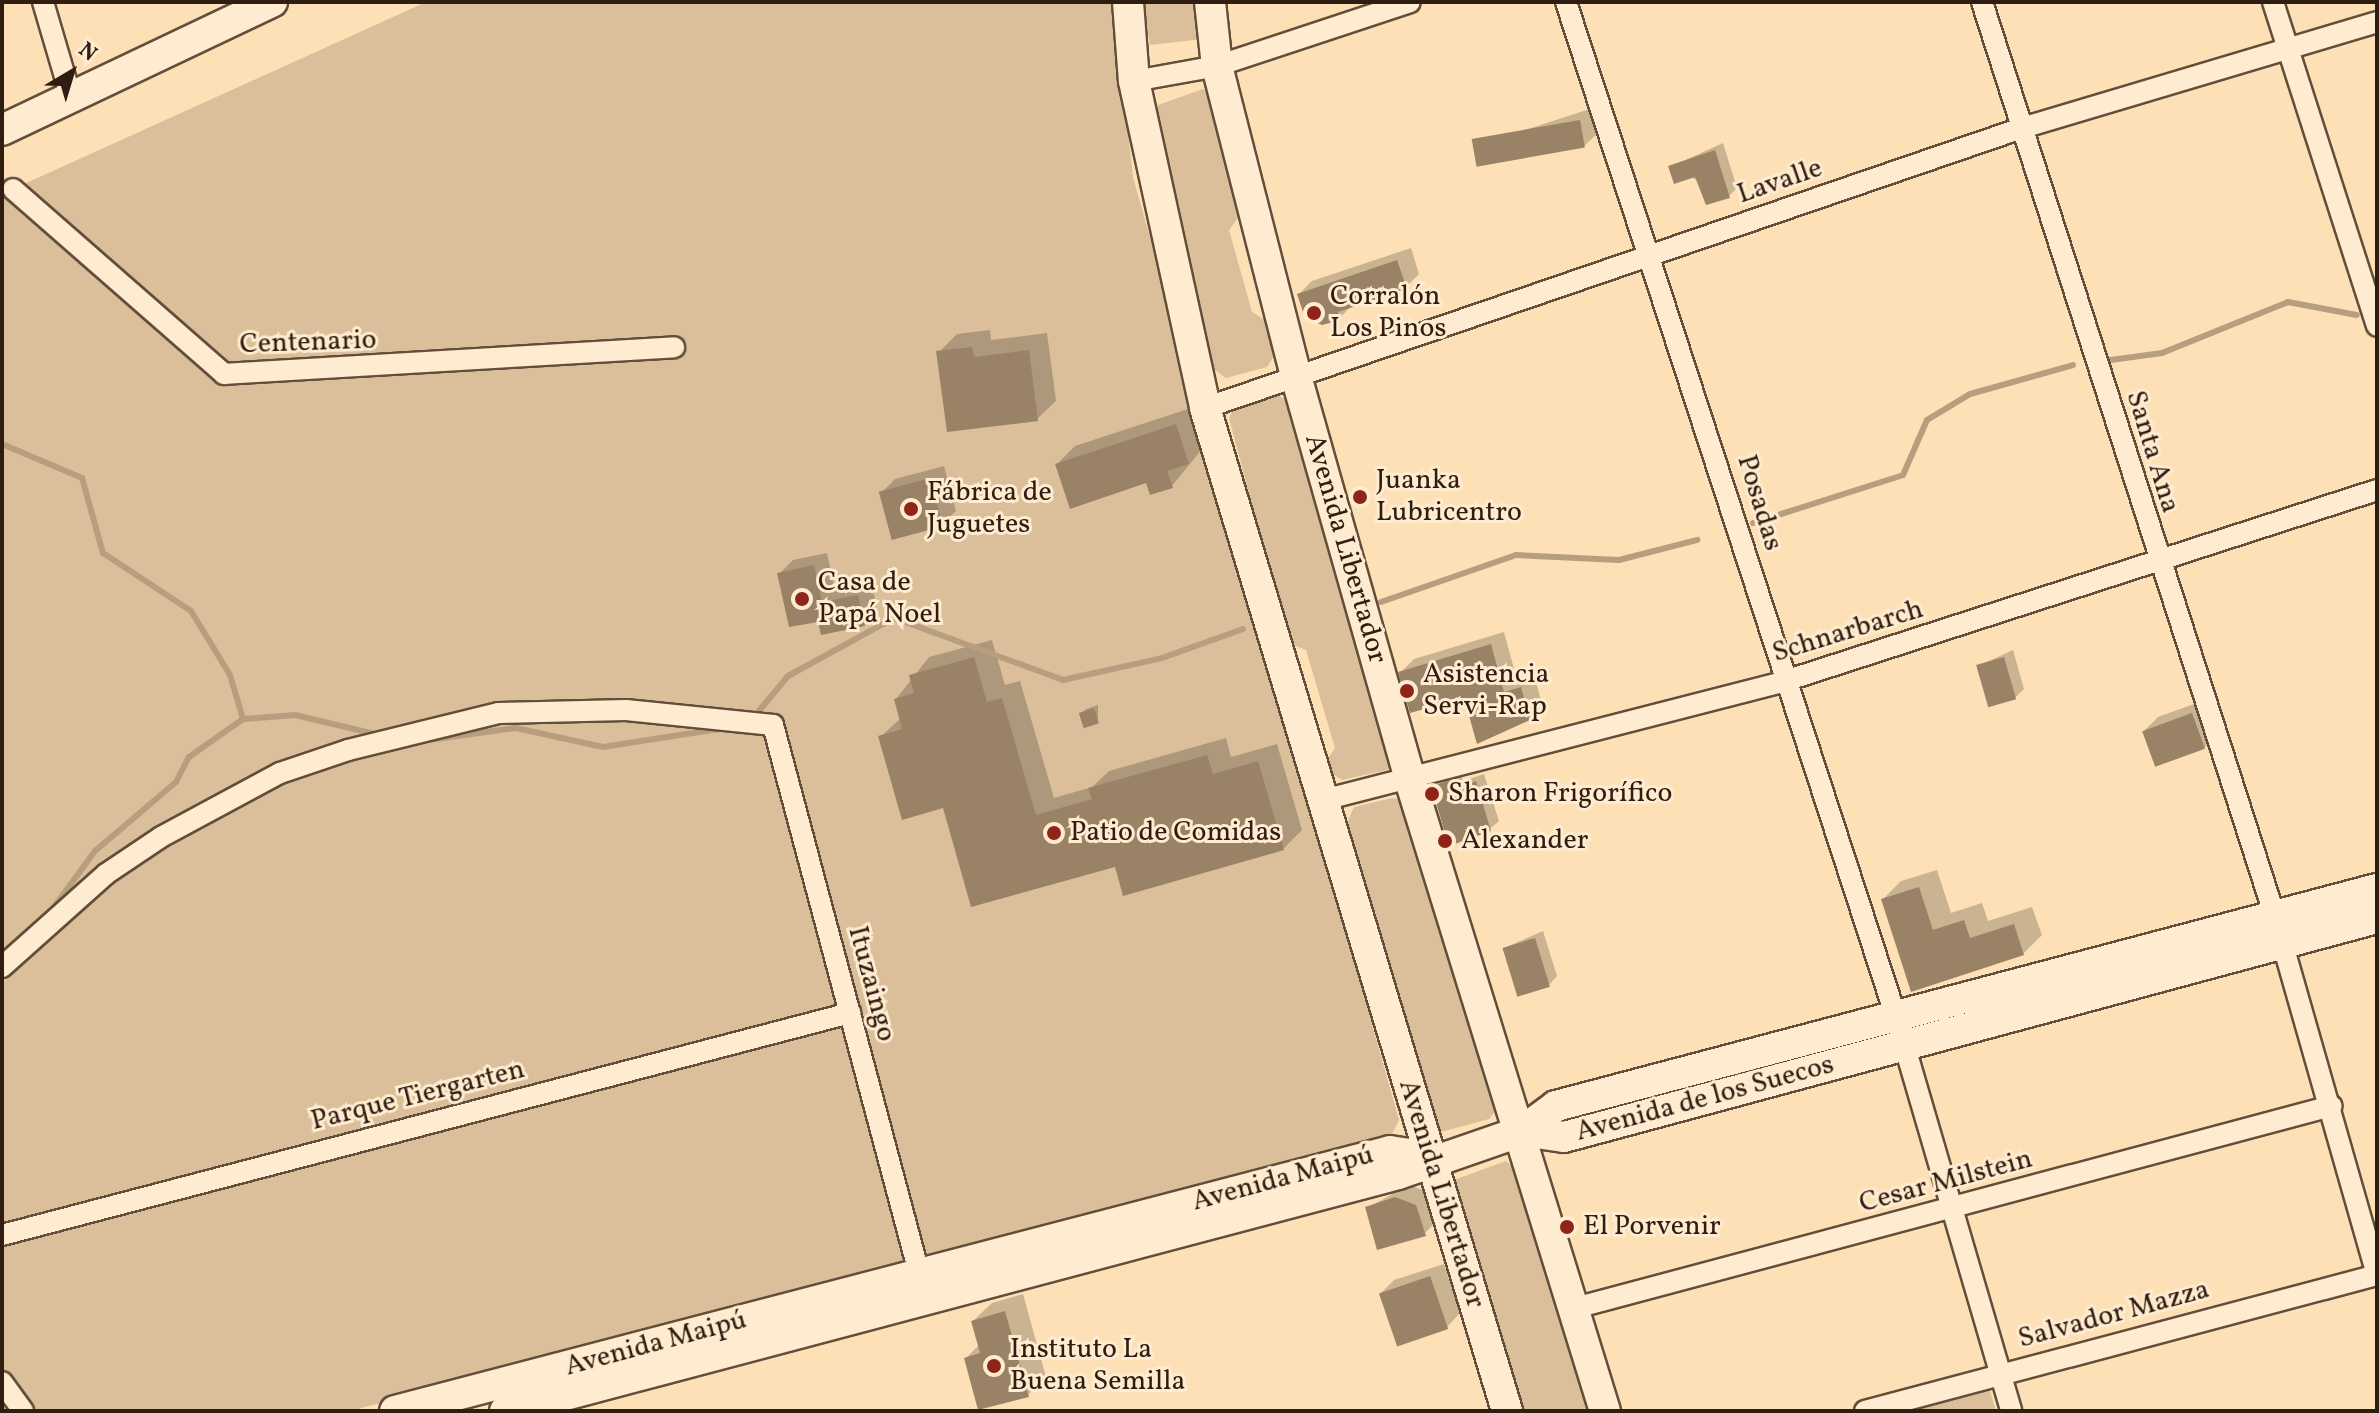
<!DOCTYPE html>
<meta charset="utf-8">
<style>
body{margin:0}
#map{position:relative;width:2379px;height:1413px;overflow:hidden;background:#fde0b6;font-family:Vollkorn,serif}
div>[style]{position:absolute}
.green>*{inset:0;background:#dabf9a}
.shadow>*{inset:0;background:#0003}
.stream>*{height:6px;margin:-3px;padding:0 3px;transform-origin:3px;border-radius:3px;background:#b79e7e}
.building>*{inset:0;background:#9a8267;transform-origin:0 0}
.roads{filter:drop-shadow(2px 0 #624e3a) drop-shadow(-2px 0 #624e3a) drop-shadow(0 2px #624e3a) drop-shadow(0 -2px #624e3a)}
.street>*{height:20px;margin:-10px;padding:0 10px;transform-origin:10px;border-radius:10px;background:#feebd0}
.secondary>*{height:30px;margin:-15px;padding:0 15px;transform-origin:15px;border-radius:15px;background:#feebd0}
.dots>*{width:22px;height:22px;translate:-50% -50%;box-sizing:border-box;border:4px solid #feebd0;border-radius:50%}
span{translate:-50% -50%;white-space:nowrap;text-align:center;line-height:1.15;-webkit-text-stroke:6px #feebd0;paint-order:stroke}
.street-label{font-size:28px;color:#2f1d11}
.poi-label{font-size:28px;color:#2f1d11}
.left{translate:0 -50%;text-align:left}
.frame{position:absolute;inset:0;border:4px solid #2f1d11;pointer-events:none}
.north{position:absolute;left:32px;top:32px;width:80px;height:80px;-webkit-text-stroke:6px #feebd0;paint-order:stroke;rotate:38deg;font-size:22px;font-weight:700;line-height:32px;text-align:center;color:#2f1d11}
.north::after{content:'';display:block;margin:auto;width:28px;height:36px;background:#2f1d11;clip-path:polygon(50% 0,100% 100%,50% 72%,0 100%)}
</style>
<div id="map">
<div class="green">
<i style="clip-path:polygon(426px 2px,1113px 2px,1133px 177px,1399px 1120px,1391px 1136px,350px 1411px,2px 1411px,2px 194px)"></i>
<i style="clip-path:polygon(1143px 2px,1202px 2px,1203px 39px,1150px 45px)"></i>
<i style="clip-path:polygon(1203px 89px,1214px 99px,1238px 218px,1229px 230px,1252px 312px,1268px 322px,1276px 353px,1267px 367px,1226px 378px,1212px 368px,1152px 119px,1158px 105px)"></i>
<i style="clip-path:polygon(1276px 393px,1292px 405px,1393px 765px,1387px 770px,1342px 780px,1329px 772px,1326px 761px,1335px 748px,1306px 650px,1289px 643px,1229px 418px,1235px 406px)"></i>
<i style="clip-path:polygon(1392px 798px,1403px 800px,1499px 1107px,1489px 1119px,1441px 1132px,1346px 825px,1354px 807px)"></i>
<i style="clip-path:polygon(1506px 1161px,1519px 1172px,1589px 1411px,1517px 1411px,1451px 1181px)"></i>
<i style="clip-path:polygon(1989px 1388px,1996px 1411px,1905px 1411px)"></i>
</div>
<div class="shadow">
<i style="clip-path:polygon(1593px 108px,1598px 133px,1584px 146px,1477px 154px,1491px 141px)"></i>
<i style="clip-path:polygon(1723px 143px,1737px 188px,1729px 196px,1670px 167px)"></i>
<i style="clip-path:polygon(1411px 248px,1419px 274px,1406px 287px,1352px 305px,1340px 318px,1299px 294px,1312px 281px)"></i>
<i style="clip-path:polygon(990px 330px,991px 340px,1047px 333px,1056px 401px,1037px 419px,939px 352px,957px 334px)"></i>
<i style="clip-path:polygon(1194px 407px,1206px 444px,1172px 486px,1057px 464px,1075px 446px)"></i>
<i style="clip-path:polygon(944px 466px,956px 511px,942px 524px,882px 492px,895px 479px)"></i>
<i style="clip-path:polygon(827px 553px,835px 590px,872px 583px,877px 611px,864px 624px,820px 619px,780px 573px,793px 560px)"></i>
<i style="clip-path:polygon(1504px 632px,1517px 680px,1534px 675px,1542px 704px,1529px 718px,1400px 673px,1414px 659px)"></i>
<i style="clip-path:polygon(992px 640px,1005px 685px,1020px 681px,1054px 798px,1092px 787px,1109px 771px,1226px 738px,1231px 757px,1277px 744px,1302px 830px,1283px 849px,1116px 864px,944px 806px,880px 737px,901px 718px,896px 699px,929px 657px)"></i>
<i style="clip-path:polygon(2013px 650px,2024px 689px,2015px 698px,1978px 666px)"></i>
<i style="clip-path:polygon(2205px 700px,2218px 734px,2204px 748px,2144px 731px,2158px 717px)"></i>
<i style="clip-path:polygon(1098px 705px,1098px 721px,1082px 713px,1086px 709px)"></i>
<i style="clip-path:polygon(1460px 773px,1463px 781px,1484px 774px,1499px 821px,1490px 829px,1433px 787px)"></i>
<i style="clip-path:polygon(1937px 870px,1951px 913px,1982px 903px,1988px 921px,2032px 907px,2042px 935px,2023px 954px,1912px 989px,1883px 899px,1901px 881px)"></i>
<i style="clip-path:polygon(1543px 931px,1557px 976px,1549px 985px,1504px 948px)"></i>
<i style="clip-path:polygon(1409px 1185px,1429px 1192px,1438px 1220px,1424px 1234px,1367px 1208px)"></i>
<i style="clip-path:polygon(1444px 1264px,1460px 1313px,1447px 1327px,1381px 1293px,1394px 1280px)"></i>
<i style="clip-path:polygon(1023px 1294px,1046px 1377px,1028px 1395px,966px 1358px,980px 1344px,973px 1321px,992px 1303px)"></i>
</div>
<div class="stream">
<i style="left:2103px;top:361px;width:60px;rotate:-7.7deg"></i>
<i style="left:2162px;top:353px;width:136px;rotate:-22deg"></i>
<i style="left:2288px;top:302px;width:70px;rotate:10.7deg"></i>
<i style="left:2px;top:444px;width:87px;rotate:23deg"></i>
<i style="left:82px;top:478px;width:78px;rotate:74.4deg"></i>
<i style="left:103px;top:553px;width:105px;rotate:33.4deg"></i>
<i style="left:191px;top:611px;width:75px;rotate:58.6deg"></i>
<i style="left:230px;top:675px;width:46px;rotate:73.5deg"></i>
<i style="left:1753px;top:523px;width:157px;rotate:-17.7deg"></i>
<i style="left:1903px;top:475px;width:60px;rotate:-66.4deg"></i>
<i style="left:1927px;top:420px;width:50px;rotate:-31.2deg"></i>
<i style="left:1970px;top:394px;width:107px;rotate:-15.7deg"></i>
<i style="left:1381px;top:602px;width:143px;rotate:-19.2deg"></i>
<i style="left:1516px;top:555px;width:103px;rotate:2.8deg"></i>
<i style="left:1619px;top:560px;width:81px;rotate:-14.4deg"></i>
<i style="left:753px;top:718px;width:55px;rotate:-50.2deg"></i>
<i style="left:788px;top:676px;width:121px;rotate:-28.7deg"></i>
<i style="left:894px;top:618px;width:180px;rotate:20.1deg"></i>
<i style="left:1063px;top:680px;width:101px;rotate:-12.5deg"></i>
<i style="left:1162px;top:658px;width:86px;rotate:-19.7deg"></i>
<i style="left:421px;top:741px;width:96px;rotate:-7.8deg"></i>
<i style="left:516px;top:728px;width:89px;rotate:12.3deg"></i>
<i style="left:603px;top:747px;width:123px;rotate:-8.9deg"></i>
<i style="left:49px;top:914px;width:78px;rotate:-53.9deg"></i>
<i style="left:95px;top:851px;width:106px;rotate:-40.4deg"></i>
<i style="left:176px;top:782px;width:28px;rotate:-63deg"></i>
<i style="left:189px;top:757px;width:66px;rotate:-35.1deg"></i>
<i style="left:243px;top:719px;width:52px;rotate:-4.4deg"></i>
<i style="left:295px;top:715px;width:86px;rotate:13.4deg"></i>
</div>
<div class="building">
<i style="left:1580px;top:120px;width:28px;height:110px;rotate:80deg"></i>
<i style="clip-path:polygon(1715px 150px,1730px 198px,1706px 205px,1695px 177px,1674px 184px,1668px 166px)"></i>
<i style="clip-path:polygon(1397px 260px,1407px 289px,1338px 312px,1341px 320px,1322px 325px,1305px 318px,1297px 294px)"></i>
<i style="clip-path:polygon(972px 347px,974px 357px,1029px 350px,1038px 421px,947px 432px,936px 351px)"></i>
<i style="clip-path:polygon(1176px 424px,1189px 464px,1167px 471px,1173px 488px,1150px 495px,1146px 483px,1070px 509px,1055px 464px)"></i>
<i style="left:930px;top:478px;width:50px;height:53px;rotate:75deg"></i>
<i style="clip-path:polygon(814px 565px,822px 602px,858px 595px,865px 626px,821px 635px,818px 622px,789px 627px,777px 573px)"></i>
<i style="clip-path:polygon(1491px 644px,1504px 692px,1521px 687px,1530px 720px,1477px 744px,1464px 698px,1410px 713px,1398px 672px)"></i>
<i style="clip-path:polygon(974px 657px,987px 702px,1002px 698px,1036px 815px,1092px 799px,1088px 788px,1207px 755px,1213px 774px,1258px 761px,1284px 850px,1123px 896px,1115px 867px,971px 907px,943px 808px,902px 820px,878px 736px,902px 729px,894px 699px,914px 693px,909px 675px)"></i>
<i style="left:2004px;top:657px;width:44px;height:29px;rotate:74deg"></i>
<i style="left:1094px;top:708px;width:16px;height:16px;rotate:72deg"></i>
<i style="left:2192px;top:713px;width:38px;height:53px;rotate:70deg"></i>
<i style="clip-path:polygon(1452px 780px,1455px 789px,1476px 781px,1491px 831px,1449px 846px,1431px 786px)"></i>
<i style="clip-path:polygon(1919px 887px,1933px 930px,1964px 920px,1970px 938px,2014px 924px,2024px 955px,1911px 992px,1881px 899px)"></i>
<i style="left:1535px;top:938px;width:51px;height:34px;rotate:73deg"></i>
<i style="clip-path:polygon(1395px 1197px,1416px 1205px,1426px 1236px,1377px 1250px,1365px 1207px)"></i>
<i style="left:1430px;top:1276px;width:56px;height:54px;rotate:71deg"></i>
<i style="clip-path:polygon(1005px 1311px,1029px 1397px,978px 1410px,964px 1358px,980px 1353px,971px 1321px)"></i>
</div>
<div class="roads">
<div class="street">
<i style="left:43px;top:2px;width:99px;rotate:73.6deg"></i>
<i style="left:1566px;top:2px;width:1070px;rotate:71.99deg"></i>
<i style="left:1897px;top:1020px;width:407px;rotate:73.7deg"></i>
<i style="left:1982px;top:2px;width:961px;rotate:72.24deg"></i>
<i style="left:2275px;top:917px;width:372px;rotate:74.1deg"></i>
<i style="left:2273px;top:2px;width:340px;rotate:72.2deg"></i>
<i style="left:1134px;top:81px;width:84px;rotate:-10.2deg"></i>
<i style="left:1217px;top:66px;width:203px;rotate:-18.3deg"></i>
<i style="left:13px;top:189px;width:281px;rotate:41.2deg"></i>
<i style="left:224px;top:374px;width:451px;rotate:-3.4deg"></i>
<i style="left:1205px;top:408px;width:864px;rotate:-18.92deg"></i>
<i style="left:2022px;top:128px;width:370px;rotate:-16.6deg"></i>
<i style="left:1327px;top:799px;width:473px;rotate:-14.4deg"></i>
<i style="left:1785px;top:681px;width:622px;rotate:-17.88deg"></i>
<i style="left:2px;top:967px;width:140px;rotate:-41.8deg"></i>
<i style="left:106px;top:874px;width:66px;rotate:-33.9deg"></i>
<i style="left:161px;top:837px;width:135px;rotate:-28.3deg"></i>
<i style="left:280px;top:773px;width:72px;rotate:-18.7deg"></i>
<i style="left:348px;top:750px;width:155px;rotate:-13.8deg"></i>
<i style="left:499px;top:713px;width:127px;rotate:-1.4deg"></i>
<i style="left:626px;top:710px;width:148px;rotate:5.8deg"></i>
<i style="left:773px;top:725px;width:552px;rotate:75.08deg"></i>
<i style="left:2px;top:1235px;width:877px;rotate:-14.67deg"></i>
<i style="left:1575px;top:1308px;width:783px;rotate:-14.96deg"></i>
<i style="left:2px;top:1382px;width:36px;rotate:54deg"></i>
<i style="left:1865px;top:1411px;width:530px;rotate:-14.88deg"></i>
</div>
<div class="secondary">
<i style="left:1128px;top:2px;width:79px;rotate:85.7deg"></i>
<i style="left:1134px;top:81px;width:335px;rotate:77.7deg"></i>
<i style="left:1205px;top:408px;width:1047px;rotate:73.24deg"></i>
<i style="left:1210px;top:2px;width:64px;rotate:83.8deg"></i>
<i style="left:1217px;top:66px;width:320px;rotate:75.7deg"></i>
<i style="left:1296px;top:376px;width:420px;rotate:74.2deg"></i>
<i style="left:1410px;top:780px;width:660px;rotate:72.83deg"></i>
<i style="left:2px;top:130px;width:299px;rotate:-25.4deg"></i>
<i style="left:1522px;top:1131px;width:42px;rotate:8.1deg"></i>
<i style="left:1564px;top:1137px;width:842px;rotate:-15.08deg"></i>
<i style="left:395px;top:1411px;width:1028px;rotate:-14.64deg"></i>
<i style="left:1390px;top:1151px;width:39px;rotate:9deg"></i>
<i style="left:505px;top:1411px;width:924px;rotate:-14.86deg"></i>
<i style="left:1398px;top:1174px;width:131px;rotate:-19.1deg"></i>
<i style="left:1522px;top:1131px;width:42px;rotate:-36.3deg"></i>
<i style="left:1556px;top:1106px;width:849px;rotate:-14.81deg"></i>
</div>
</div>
<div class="dots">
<i style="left:1314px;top:313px;background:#8f2418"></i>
<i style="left:1360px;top:497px;background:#8f2418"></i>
<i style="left:911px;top:509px;background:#8f2418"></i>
<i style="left:802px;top:599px;background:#8f2418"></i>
<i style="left:1407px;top:691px;background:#8f2418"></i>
<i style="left:1432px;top:794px;background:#8f2418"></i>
<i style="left:1054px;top:833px;background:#8f2418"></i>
<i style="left:1445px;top:841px;background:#8f2418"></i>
<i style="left:1567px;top:1227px;background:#8f2418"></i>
<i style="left:994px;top:1366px;background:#8f2418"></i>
</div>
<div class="street-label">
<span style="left:1780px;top:182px;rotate:-19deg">Lavalle</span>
<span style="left:308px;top:343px;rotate:-2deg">Centenario</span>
<span style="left:2152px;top:452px;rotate:73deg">Santa Ana</span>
<span style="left:1759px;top:503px;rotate:73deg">Posadas</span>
<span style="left:1345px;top:549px;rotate:74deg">Avenida Libertador</span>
<span style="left:1848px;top:632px;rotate:-17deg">Schnarbarch</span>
<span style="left:871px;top:984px;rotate:75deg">Ituzaingo</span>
<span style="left:418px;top:1096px;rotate:-14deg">Parque Tiergarten</span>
<span style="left:1705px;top:1099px;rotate:-15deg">Avenida de los Suecos</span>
<span style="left:1283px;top:1179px;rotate:-15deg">Avenida Maipú</span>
<span style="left:1946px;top:1182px;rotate:-15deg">Cesar Milstein</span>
<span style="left:1441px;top:1194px;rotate:73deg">Avenida Libertador</span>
<span style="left:2114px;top:1315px;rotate:-15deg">Salvador Mazza</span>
<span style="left:656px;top:1344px;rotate:-15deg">Avenida Maipú</span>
</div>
<div class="poi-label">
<span class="left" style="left:1330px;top:313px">Corralón<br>Los Pinos</span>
<span class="left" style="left:1376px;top:497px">Juanka<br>Lubricentro</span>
<span class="left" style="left:927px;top:509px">Fábrica de<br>Juguetes</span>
<span class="left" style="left:818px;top:599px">Casa de<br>Papá Noel</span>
<span class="left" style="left:1423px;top:691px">Asistencia<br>Servi-Rap</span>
<span class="left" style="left:1448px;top:794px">Sharon Frigorífico</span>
<span class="left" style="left:1070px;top:833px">Patio de Comidas</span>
<span class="left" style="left:1461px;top:841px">Alexander</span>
<span class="left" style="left:1583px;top:1227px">El Porvenir</span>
<span class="left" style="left:1010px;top:1366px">Instituto La<br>Buena Semilla</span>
</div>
<div class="frame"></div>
<div class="north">N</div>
</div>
